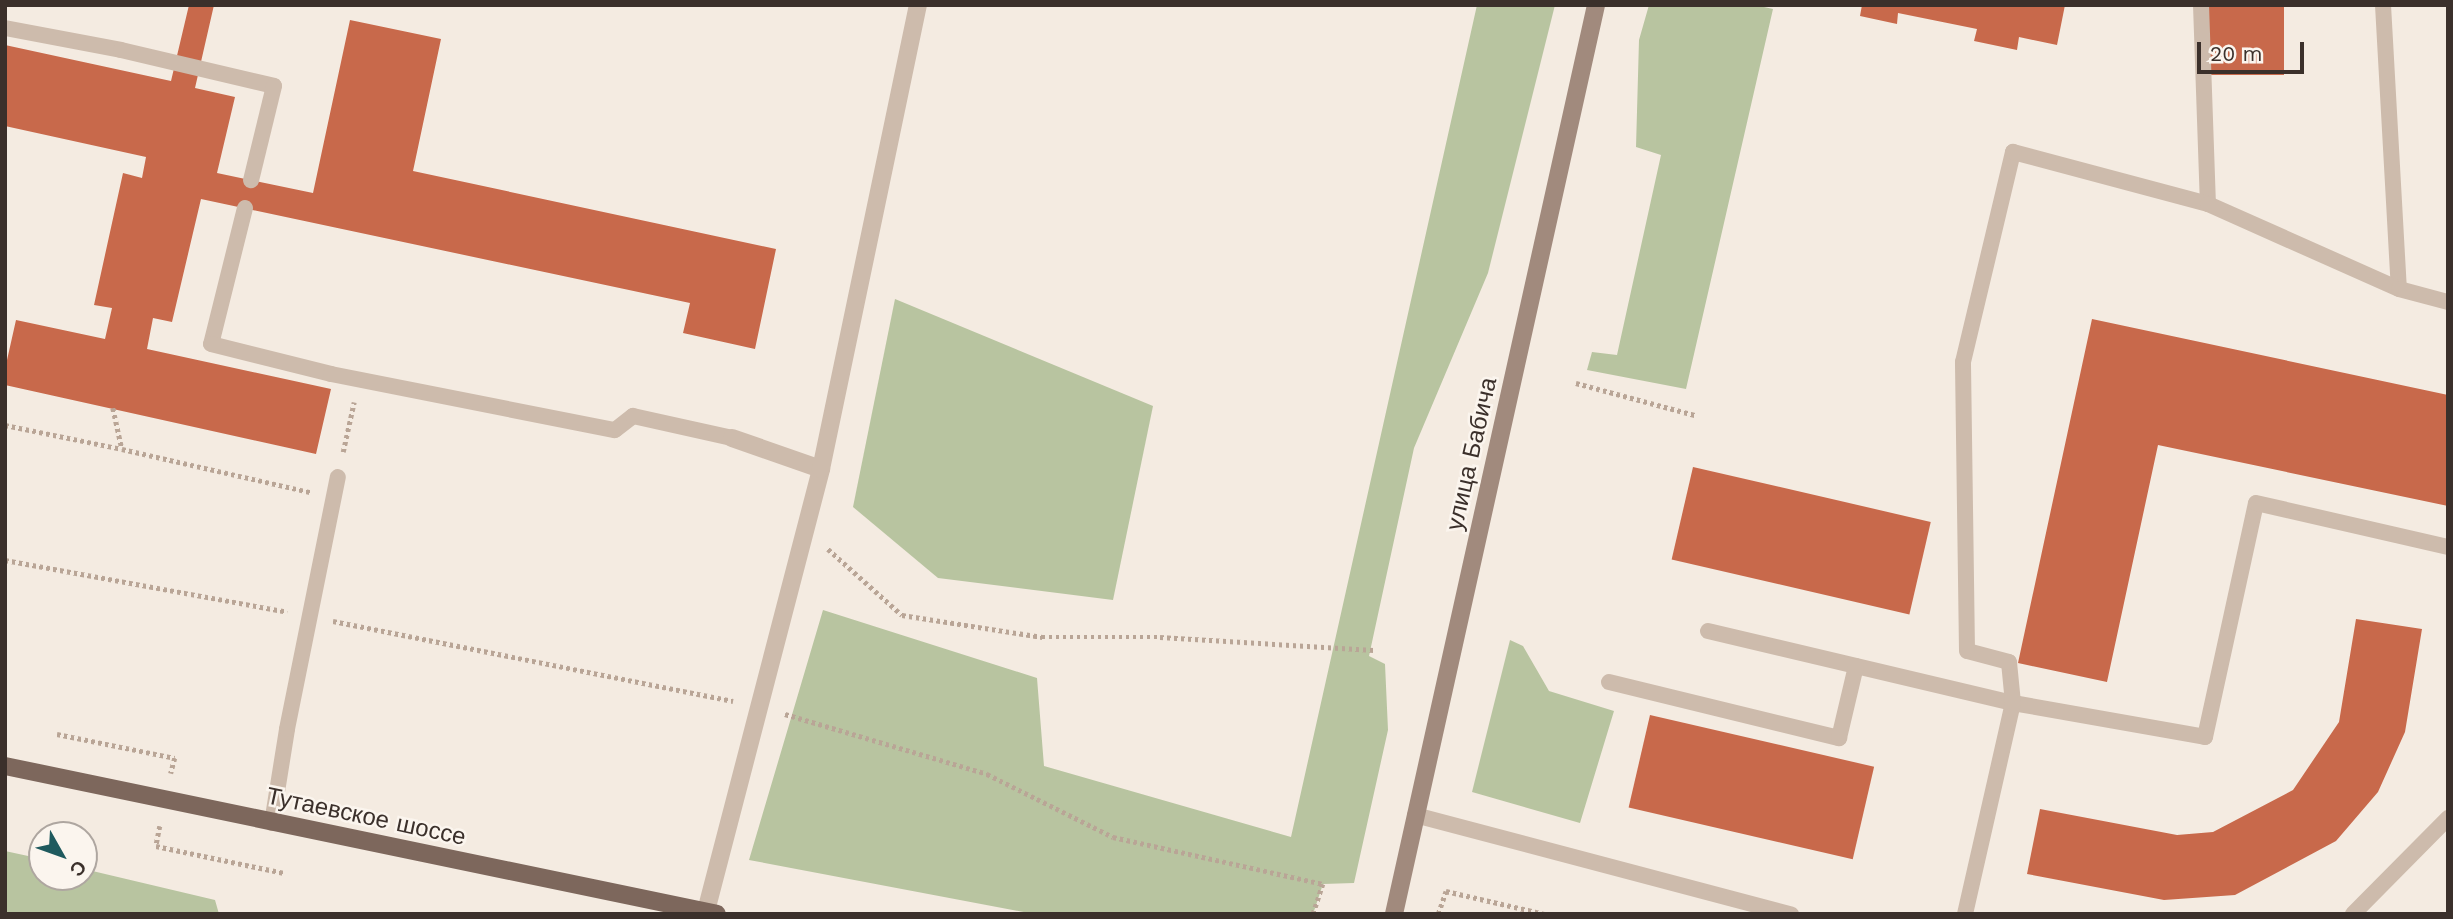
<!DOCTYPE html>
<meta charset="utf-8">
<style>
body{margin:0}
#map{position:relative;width:2453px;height:919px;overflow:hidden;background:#f4ebe1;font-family:"Work Sans",sans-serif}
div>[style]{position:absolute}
.green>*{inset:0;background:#b8c4a0}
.building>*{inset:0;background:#c8694b;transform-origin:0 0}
.path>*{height:4.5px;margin-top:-2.25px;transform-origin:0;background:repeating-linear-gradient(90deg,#b9a596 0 3.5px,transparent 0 7px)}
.lane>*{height:16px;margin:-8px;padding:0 8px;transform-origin:8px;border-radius:8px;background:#cdbbac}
.street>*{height:18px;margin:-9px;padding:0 9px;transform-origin:9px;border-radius:9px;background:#cdbbac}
.secondary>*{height:18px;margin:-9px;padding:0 9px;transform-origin:9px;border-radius:9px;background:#a18a7d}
.primary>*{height:18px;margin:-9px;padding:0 9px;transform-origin:9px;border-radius:9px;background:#7d675c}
span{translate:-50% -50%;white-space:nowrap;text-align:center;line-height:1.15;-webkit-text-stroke:5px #fbf5ee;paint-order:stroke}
.street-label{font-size:24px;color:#3b302b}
.frame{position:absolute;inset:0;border:7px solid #3b302b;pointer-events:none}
.north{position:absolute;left:28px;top:821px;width:70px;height:70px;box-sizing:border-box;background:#fbf5ee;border:2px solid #aea6a0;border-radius:50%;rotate:130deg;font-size:19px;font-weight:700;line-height:28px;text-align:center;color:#3b302b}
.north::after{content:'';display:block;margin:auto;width:24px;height:32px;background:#1f5a5e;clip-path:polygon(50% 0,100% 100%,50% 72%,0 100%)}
.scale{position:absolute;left:2197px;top:42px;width:107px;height:32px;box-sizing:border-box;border:4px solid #3b302b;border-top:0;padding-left:9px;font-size:21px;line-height:24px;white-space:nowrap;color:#3b302b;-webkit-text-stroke:5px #fbf5ee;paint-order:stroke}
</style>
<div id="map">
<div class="green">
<i style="clip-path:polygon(1477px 5px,1555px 5px,1488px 273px,1414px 448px,1369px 656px,1385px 664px,1388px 730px,1354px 883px,1323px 884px,1313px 914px,1034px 914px,749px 860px,823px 610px,1037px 678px,1044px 766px,1291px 837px)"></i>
<i style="clip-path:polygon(1649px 5px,1755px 5px,1773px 9px,1686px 389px,1587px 370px,1592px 352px,1617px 355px,1661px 155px,1636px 147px,1639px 40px)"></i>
<i style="clip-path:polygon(895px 299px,1153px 406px,1113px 600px,938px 578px,853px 507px)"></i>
<i style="clip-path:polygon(1510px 640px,1523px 646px,1549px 691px,1614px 711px,1580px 823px,1472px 792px)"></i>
<i style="clip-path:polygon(5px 851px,42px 859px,42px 877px,84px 877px,84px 869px,215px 900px,219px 914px,5px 914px)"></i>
</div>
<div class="building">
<i style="clip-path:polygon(189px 5px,214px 5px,195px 88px,235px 97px,217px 173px,313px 193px,350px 20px,441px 39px,413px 171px,776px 249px,755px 349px,683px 333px,690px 303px,201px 199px,172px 322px,153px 318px,147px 349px,331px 389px,316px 454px,5px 385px,5px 369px,16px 320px,105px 339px,112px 308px,94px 305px,123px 173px,142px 178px,146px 157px,5px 126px,5px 45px,171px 81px)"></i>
<i style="clip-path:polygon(1862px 5px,2065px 5px,2057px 45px,2019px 37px,2017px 50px,1974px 41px,1977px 29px,1898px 13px,1897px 24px,1860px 16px)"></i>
<i style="left:2209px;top:5px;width:75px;height:70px"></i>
<i style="clip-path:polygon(2092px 319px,2448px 395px,2448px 506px,2158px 445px,2107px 682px,2018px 663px)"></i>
<i style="left:1693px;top:467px;width:244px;height:95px;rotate:13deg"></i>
<i style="clip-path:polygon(2356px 619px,2422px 629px,2405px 732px,2378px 792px,2336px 841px,2235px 895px,2164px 900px,2027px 874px,2040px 809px,2177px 835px,2213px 832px,2293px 790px,2339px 722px)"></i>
<i style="left:1650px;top:715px;width:230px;height:95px;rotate:13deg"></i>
</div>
<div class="path">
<i style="left:1576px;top:383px;width:123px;rotate:15.1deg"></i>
<i style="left:113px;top:408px;width:42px;rotate:77.6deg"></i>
<i style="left:122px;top:449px;width:193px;rotate:12.9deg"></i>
<i style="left:5px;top:425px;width:119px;rotate:11.6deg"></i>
<i style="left:343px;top:452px;width:51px;rotate:-77.6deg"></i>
<i style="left:828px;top:549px;width:99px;rotate:41.7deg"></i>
<i style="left:902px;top:615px;width:142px;rotate:8.9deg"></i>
<i style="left:1042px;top:637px;width:118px"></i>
<i style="left:1160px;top:637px;width:214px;rotate:3.5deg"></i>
<i style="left:5px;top:560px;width:287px;rotate:10.4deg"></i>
<i style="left:333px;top:621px;width:408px;rotate:11.3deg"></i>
<i style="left:785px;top:714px;width:211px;rotate:16.5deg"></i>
<i style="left:987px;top:774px;width:141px;rotate:26.6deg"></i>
<i style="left:1113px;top:837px;width:215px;rotate:12.6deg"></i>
<i style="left:1323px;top:884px;width:32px;rotate:108deg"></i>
<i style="left:57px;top:734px;width:120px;rotate:11.5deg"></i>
<i style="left:175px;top:758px;width:16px;rotate:105deg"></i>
<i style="left:160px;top:826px;width:20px;rotate:101deg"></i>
<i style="left:156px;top:846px;width:131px;rotate:11.9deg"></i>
<i style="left:1438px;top:914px;width:24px;rotate:-71deg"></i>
<i style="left:1446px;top:891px;width:102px;rotate:13.1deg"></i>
</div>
<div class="lane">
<i style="left:2201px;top:5px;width:199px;rotate:88deg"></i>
<i style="left:2383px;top:5px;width:284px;rotate:86.8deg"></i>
<i style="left:5px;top:28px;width:118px;rotate:10.7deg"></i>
<i style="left:121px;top:50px;width:157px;rotate:13.2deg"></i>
<i style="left:274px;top:86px;width:97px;rotate:103.7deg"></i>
<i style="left:245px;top:208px;width:140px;rotate:104deg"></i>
<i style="left:211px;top:344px;width:124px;rotate:14deg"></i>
<i style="left:331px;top:374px;width:289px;rotate:11.2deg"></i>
<i style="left:615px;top:430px;width:23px;rotate:-38deg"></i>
<i style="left:633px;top:416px;width:101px;rotate:12.5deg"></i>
<i style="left:1708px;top:631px;width:313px;rotate:13.3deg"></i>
<i style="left:2013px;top:703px;width:195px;rotate:10deg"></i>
<i style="left:2205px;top:737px;width:239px;rotate:-77.7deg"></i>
<i style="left:2256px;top:503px;width:197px;rotate:12.9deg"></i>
<i style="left:1609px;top:682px;width:237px;rotate:13.7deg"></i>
<i style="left:1839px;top:738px;width:74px;rotate:-76.7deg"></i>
<i style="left:1415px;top:815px;width:389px;rotate:14.8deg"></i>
<i style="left:272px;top:823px;width:95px;rotate:-80.9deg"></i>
<i style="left:287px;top:729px;width:257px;rotate:-78.6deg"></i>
<i style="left:1965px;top:914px;width:216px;rotate:-77.2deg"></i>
<i style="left:2013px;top:703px;width:41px;rotate:-95.6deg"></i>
<i style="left:2009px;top:662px;width:43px;rotate:-165.3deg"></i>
<i style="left:1967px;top:651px;width:289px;rotate:-90.8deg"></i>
<i style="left:1963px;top:362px;width:216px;rotate:-76.6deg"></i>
<i style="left:2013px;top:152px;width:202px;rotate:14.9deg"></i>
<i style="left:2208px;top:204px;width:209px;rotate:24deg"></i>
<i style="left:2399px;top:289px;width:51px;rotate:14.9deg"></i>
<i style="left:2353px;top:914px;width:135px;rotate:-45.3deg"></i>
</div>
<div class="street">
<i style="left:732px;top:438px;width:94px;rotate:19.2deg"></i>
<i style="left:706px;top:911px;width:457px;rotate:-75.4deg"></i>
<i style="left:821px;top:469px;width:474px;rotate:-78.2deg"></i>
</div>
<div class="secondary">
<i style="left:1394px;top:914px;width:931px;rotate:-77.47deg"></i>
</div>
<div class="primary">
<i style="left:5px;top:766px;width:727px;rotate:11.74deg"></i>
</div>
<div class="street-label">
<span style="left:1472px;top:454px;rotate:-77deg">улица Бабича</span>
<span style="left:366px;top:817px;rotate:12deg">Тутаевское шоссе</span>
</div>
<div class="frame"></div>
<div class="north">С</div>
<div class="scale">20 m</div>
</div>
